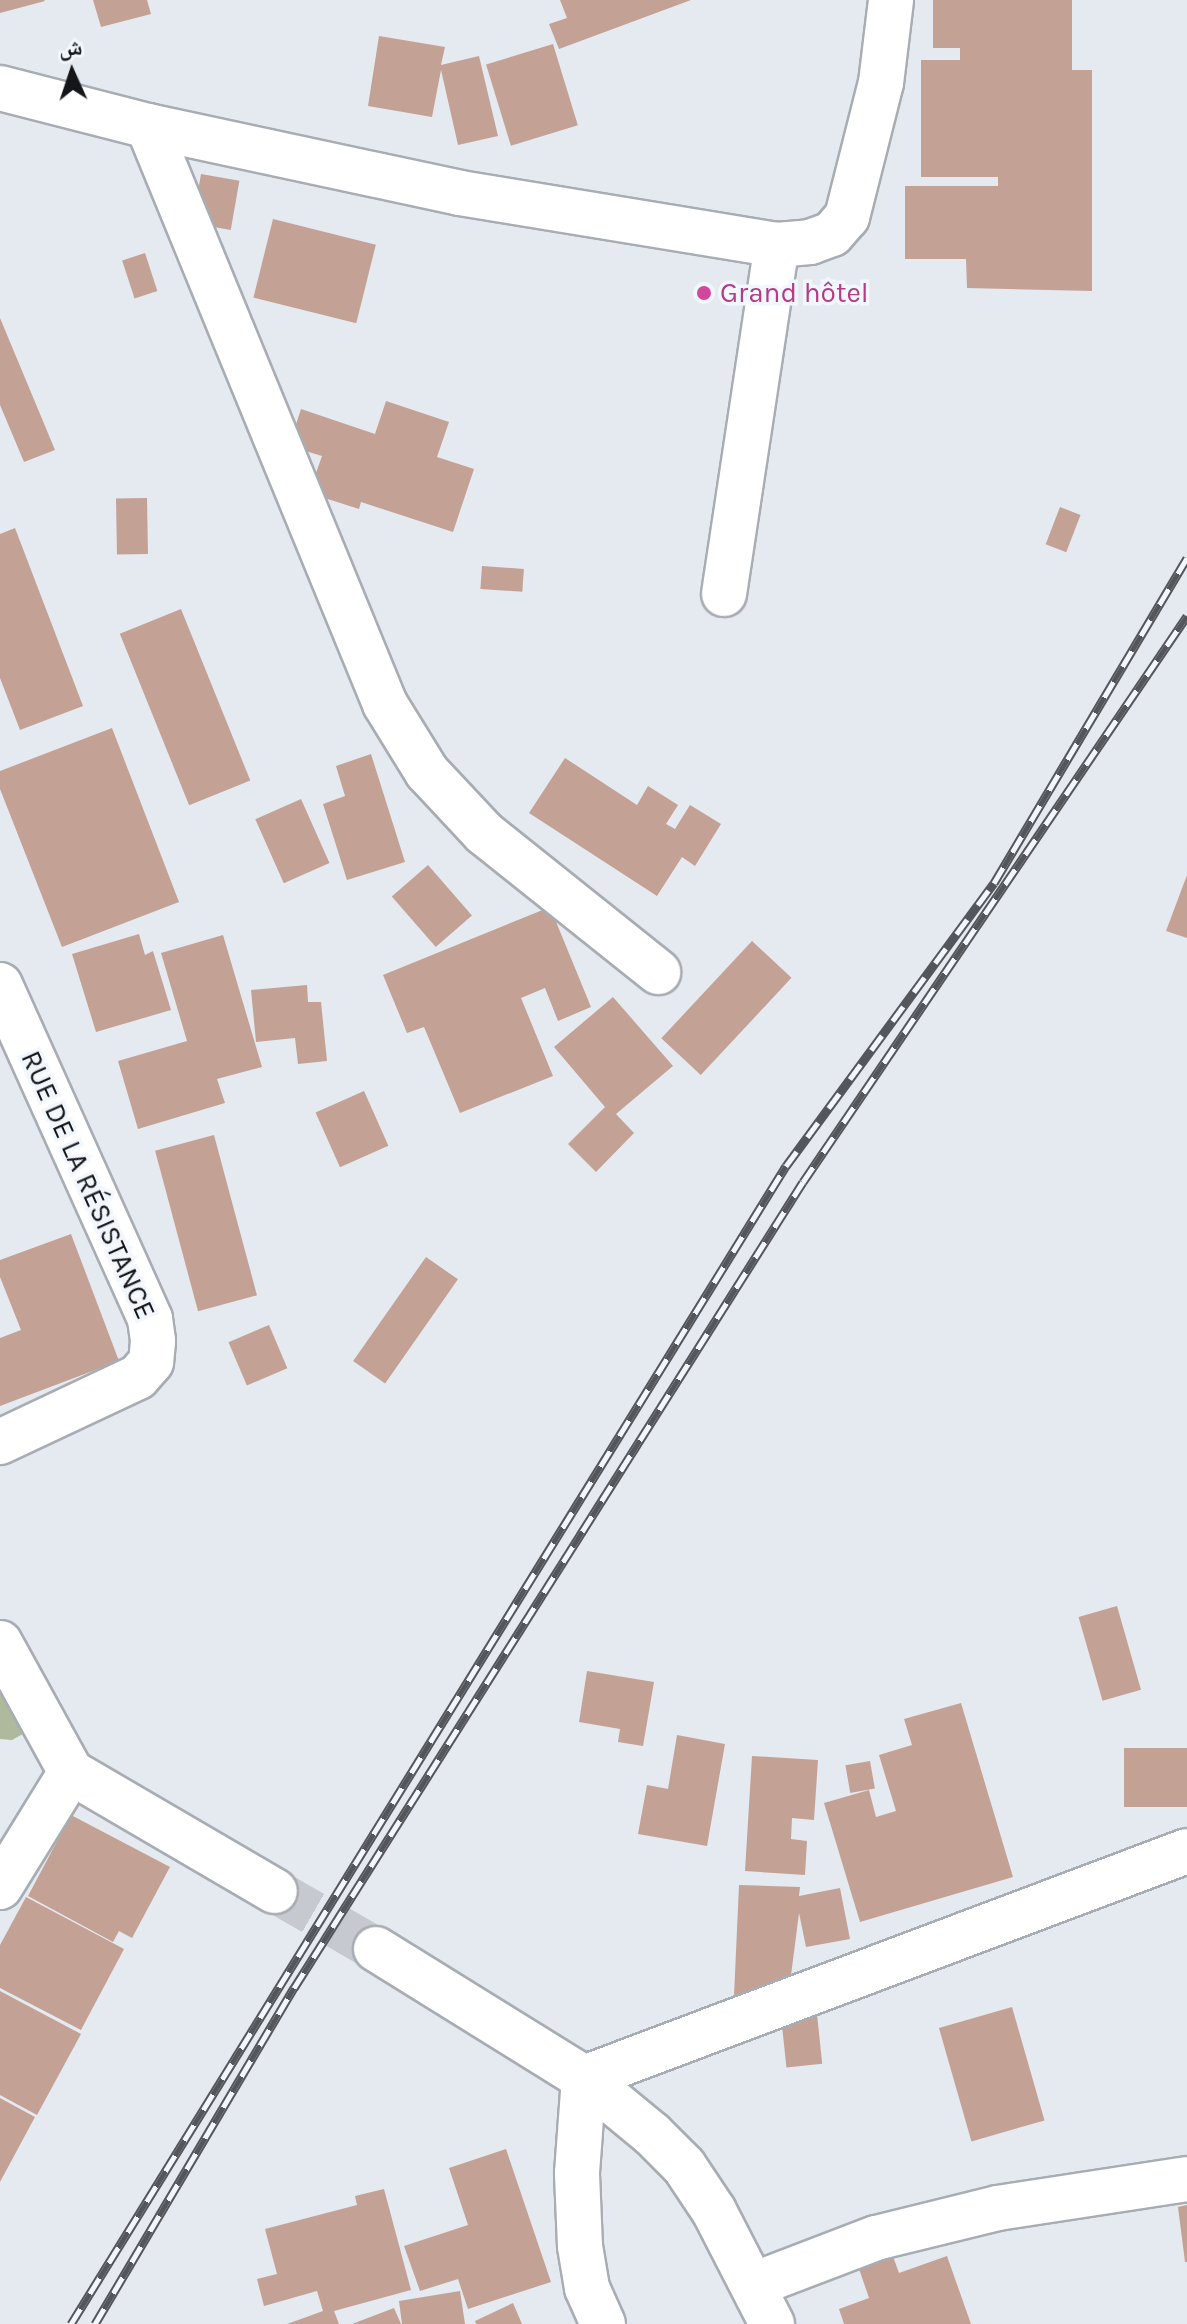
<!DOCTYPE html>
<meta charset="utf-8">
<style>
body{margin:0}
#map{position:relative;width:1187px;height:2324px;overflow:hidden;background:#e5e9f0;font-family:Karla,"Noto Naskh Arabic",sans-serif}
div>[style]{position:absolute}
.forest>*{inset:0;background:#afb99b}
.building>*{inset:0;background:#c3a295;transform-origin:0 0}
.major-tunnel>*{height:44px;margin-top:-22px;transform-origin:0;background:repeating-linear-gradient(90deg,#c6c9d0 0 44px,transparent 0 66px)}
.roads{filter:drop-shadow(2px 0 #a8acb3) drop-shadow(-2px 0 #a8acb3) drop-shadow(0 2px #a8acb3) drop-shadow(0 -2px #a8acb3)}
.minor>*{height:44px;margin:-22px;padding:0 22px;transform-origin:22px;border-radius:22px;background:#fff}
.major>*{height:44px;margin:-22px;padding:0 22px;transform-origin:22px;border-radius:22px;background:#fff}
.rail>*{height:9px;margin-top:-4.5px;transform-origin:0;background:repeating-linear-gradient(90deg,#f2f6fd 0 18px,#53565a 0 36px);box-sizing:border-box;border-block:2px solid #53565a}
.dots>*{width:22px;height:22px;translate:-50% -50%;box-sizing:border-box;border:4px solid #f2f6fd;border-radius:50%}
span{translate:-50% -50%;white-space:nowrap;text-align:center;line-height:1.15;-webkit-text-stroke:7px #f2f6fd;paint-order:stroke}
.hotel-label{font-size:28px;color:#b23c85}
.left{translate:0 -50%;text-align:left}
.street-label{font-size:28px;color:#141618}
.north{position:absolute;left:32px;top:32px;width:80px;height:80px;-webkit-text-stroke:6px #f2f6fd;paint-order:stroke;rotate:357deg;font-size:22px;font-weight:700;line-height:32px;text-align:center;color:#141618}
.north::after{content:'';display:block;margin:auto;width:28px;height:36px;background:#141618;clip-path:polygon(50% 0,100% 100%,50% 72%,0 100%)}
</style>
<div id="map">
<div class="forest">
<i style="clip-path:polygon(0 1675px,30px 1730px,12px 1740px,0 1739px)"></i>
</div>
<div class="building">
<i style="clip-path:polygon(0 0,44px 0,45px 1px,0 13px)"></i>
<i style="clip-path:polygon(93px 0,147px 0,151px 14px,101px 27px)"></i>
<i style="clip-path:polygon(560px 0,691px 0,559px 49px,549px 24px,567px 18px)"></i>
<i style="clip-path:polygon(933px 0,1072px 0,1072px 70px,1092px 70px,1092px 291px,967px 288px,966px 259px,905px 259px,905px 186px,998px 186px,998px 177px,921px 177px,921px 60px,960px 60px,960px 48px,933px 48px)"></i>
<i style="clip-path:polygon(379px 36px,445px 47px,441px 65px,479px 56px,498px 136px,458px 145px,441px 70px,432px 117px,368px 106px)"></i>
<i style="left:553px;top:44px;width:85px;height:70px;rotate:73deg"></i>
<i style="left:201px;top:174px;width:39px;height:50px;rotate:10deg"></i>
<i style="left:273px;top:219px;width:106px;height:81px;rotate:14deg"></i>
<i style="left:145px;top:253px;width:40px;height:24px;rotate:72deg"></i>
<i style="clip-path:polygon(0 318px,55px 450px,24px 462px,0 405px)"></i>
<i style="clip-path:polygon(386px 401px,449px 422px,437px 457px,474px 469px,453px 532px,361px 502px,359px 509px,309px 493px,322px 456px,289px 446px,301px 409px,375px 434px)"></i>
<i style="left:147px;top:498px;width:56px;height:31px;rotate:89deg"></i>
<i style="left:1060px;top:507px;width:22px;height:40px;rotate:21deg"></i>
<i style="clip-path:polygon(15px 528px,83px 706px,20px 730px,0 678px,0 534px)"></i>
<i style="left:482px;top:566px;width:42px;height:23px;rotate:4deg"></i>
<i style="left:181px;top:609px;width:185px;height:66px;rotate:68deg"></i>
<i style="clip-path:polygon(112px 728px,179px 902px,62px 947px,0 789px,0 771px)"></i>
<i style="clip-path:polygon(371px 754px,405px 862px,347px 880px,323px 804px,345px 796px,336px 766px)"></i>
<i style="clip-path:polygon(565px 758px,637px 805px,648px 786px,678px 805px,666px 824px,675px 829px,690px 805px,721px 824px,695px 866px,682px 857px,657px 896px,529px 813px)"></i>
<i style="left:301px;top:799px;width:70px;height:50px;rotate:66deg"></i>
<i style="left:428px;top:865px;width:67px;height:48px;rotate:49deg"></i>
<i style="clip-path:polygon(1187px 875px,1187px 938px,1166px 931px)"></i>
<i style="clip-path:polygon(550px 907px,591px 1007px,558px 1021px,545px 988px,521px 998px,553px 1076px,460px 1113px,424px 1027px,407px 1033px,383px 975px)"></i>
<i style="clip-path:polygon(139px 934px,145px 955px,153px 951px,171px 1010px,96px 1032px,72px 954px)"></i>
<i style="clip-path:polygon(223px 935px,262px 1067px,217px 1079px,225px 1103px,138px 1129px,118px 1061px,187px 1041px,161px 953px)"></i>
<i style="left:752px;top:941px;width:54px;height:133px;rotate:43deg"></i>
<i style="clip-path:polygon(307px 985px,308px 1002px,321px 1002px,327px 1061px,298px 1064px,295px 1038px,256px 1042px,251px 990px)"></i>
<i style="clip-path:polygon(613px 997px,673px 1066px,616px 1114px,634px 1133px,596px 1172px,568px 1144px,605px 1107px,554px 1047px)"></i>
<i style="left:364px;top:1091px;width:60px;height:53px;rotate:66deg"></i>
<i style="left:214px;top:1135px;width:166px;height:61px;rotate:75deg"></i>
<i style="clip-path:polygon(71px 1234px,119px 1361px,0 1406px,0 1338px,21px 1330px,0 1277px,0 1260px)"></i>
<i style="left:426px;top:1257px;width:39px;height:127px;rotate:35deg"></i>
<i style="left:269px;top:1325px;width:47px;height:44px;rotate:67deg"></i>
<i style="left:1117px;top:1606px;width:87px;height:40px;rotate:74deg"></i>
<i style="clip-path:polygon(587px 1671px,654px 1682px,643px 1746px,618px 1742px,620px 1729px,579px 1722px)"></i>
<i style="clip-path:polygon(961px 1703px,1013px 1877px,860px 1922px,824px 1803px,869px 1790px,876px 1817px,896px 1811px,879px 1755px,912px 1745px,904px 1719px)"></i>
<i style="clip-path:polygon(677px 1735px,725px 1744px,707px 1846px,638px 1834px,647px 1785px,668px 1789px)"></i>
<i style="left:1187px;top:1748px;width:59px;height:63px;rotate:90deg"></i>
<i style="clip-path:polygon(752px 1756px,818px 1760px,814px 1820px,792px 1818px,791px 1839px,807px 1841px,805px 1875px,745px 1871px)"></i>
<i style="left:870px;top:1761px;width:28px;height:25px;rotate:80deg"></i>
<i style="clip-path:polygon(71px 1815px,170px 1867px,132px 1938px,119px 1931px,113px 1942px,28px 1896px)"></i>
<i style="clip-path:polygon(739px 1885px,800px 1887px,799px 1896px,840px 1888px,850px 1939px,806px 1947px,799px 1913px,788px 1999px,734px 1996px)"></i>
<i style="clip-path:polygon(26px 1897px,124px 1949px,81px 2030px,0 1988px,0 1945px)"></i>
<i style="clip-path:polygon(0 1991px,81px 2034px,37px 2115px,0 2095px)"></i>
<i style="left:1012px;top:2007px;width:118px;height:76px;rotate:74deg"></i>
<i style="left:817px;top:2014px;width:50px;height:36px;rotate:84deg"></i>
<i style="clip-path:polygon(0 2098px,35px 2117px,0 2182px)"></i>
<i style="clip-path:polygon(506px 2149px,551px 2282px,468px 2309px,458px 2279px,420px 2291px,404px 2246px,468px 2225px,449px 2168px)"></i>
<i style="clip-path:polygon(384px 2189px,411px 2290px,334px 2311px,339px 2324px,287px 2324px,323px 2311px,317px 2291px,264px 2306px,257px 2279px,277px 2274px,265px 2229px,357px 2205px,355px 2196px)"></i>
<i style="clip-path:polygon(1187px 2205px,1187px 2262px,1185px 2262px,1178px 2207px)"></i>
<i style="clip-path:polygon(890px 2248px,899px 2273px,947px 2256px,971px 2324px,844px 2324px,839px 2309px,869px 2298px,856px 2260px)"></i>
<i style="clip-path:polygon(460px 2291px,465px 2324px,402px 2324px,399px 2301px)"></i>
<i style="clip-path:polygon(513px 2303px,522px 2324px,476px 2324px,475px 2321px)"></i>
<i style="clip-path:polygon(394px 2308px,401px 2324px,352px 2324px)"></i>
</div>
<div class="major-tunnel">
<i style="left:275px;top:1891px;width:116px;rotate:29.9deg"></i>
</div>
<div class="roads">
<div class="minor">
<i style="left:0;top:88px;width:153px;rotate:14.4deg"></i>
<i style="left:148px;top:126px;width:319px;rotate:12.1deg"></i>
<i style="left:460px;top:193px;width:321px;rotate:9.3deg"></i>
<i style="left:777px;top:245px;width:33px;rotate:-5deg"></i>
<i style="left:810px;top:242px;width:23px;rotate:-20deg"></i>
<i style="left:832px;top:234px;width:23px;rotate:-49deg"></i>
<i style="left:847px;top:217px;width:138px;rotate:-75.8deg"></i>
<i style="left:881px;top:83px;width:84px;rotate:-83.1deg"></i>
<i style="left:148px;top:126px;width:625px;rotate:67.7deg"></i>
<i style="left:385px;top:704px;width:80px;rotate:58.3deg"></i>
<i style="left:427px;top:772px;width:83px;rotate:46.9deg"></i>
<i style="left:484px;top:833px;width:223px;rotate:38.6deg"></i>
<i style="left:724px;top:594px;width:353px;rotate:-81.4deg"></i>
<i style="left:0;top:985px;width:366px;rotate:65.8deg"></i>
<i style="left:150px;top:1319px;width:22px;rotate:82deg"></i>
<i style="left:153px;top:1341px;width:21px;rotate:95deg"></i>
<i style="left:151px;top:1362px;width:20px;rotate:131deg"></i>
<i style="left:138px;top:1377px;width:153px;rotate:154.8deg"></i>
<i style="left:0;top:1887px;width:135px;rotate:-58.3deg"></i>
<i style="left:753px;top:2285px;width:132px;rotate:-20.9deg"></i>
<i style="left:876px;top:2238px;width:126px;rotate:-13.8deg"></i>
<i style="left:998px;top:2208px;width:191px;rotate:-8.7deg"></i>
<i style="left:603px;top:2324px;width:39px;rotate:-114deg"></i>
<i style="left:587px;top:2288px;width:43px;rotate:-99.5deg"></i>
<i style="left:580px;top:2246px;width:73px;rotate:-92.4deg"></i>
<i style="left:577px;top:2173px;width:95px;rotate:-85.8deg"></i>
<i style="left:584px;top:2078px;width:644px;rotate:-20.63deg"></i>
</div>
<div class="major">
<i style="left:0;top:1643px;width:147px;rotate:61.2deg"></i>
<i style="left:71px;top:1772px;width:236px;rotate:30.3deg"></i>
<i style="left:376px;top:1949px;width:245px;rotate:31.8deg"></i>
<i style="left:584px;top:2078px;width:88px;rotate:39.5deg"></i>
<i style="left:652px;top:2134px;width:45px;rotate:45deg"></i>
<i style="left:684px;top:2166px;width:54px;rotate:56.3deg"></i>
<i style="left:714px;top:2211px;width:127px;rotate:62.8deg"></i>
</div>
</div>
<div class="rail">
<i style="left:71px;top:2324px;width:1361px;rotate:-58.31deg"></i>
<i style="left:786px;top:1166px;width:351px;rotate:-53.7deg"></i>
<i style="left:994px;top:883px;width:378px;rotate:-59.3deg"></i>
<i style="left:95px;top:2324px;width:391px;rotate:-59.4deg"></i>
<i style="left:294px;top:1988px;width:953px;rotate:-57.73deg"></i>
<i style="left:803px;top:1182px;width:684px;rotate:-55.85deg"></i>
</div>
<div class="dots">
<i style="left:704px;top:293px;background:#d1479c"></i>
</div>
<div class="hotel-label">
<span class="left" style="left:720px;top:293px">Grand hôtel</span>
</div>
<div class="street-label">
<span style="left:88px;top:1185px;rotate:66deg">RUE DE LA RÉSISTANCE</span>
</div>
<div class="north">ش</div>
</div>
